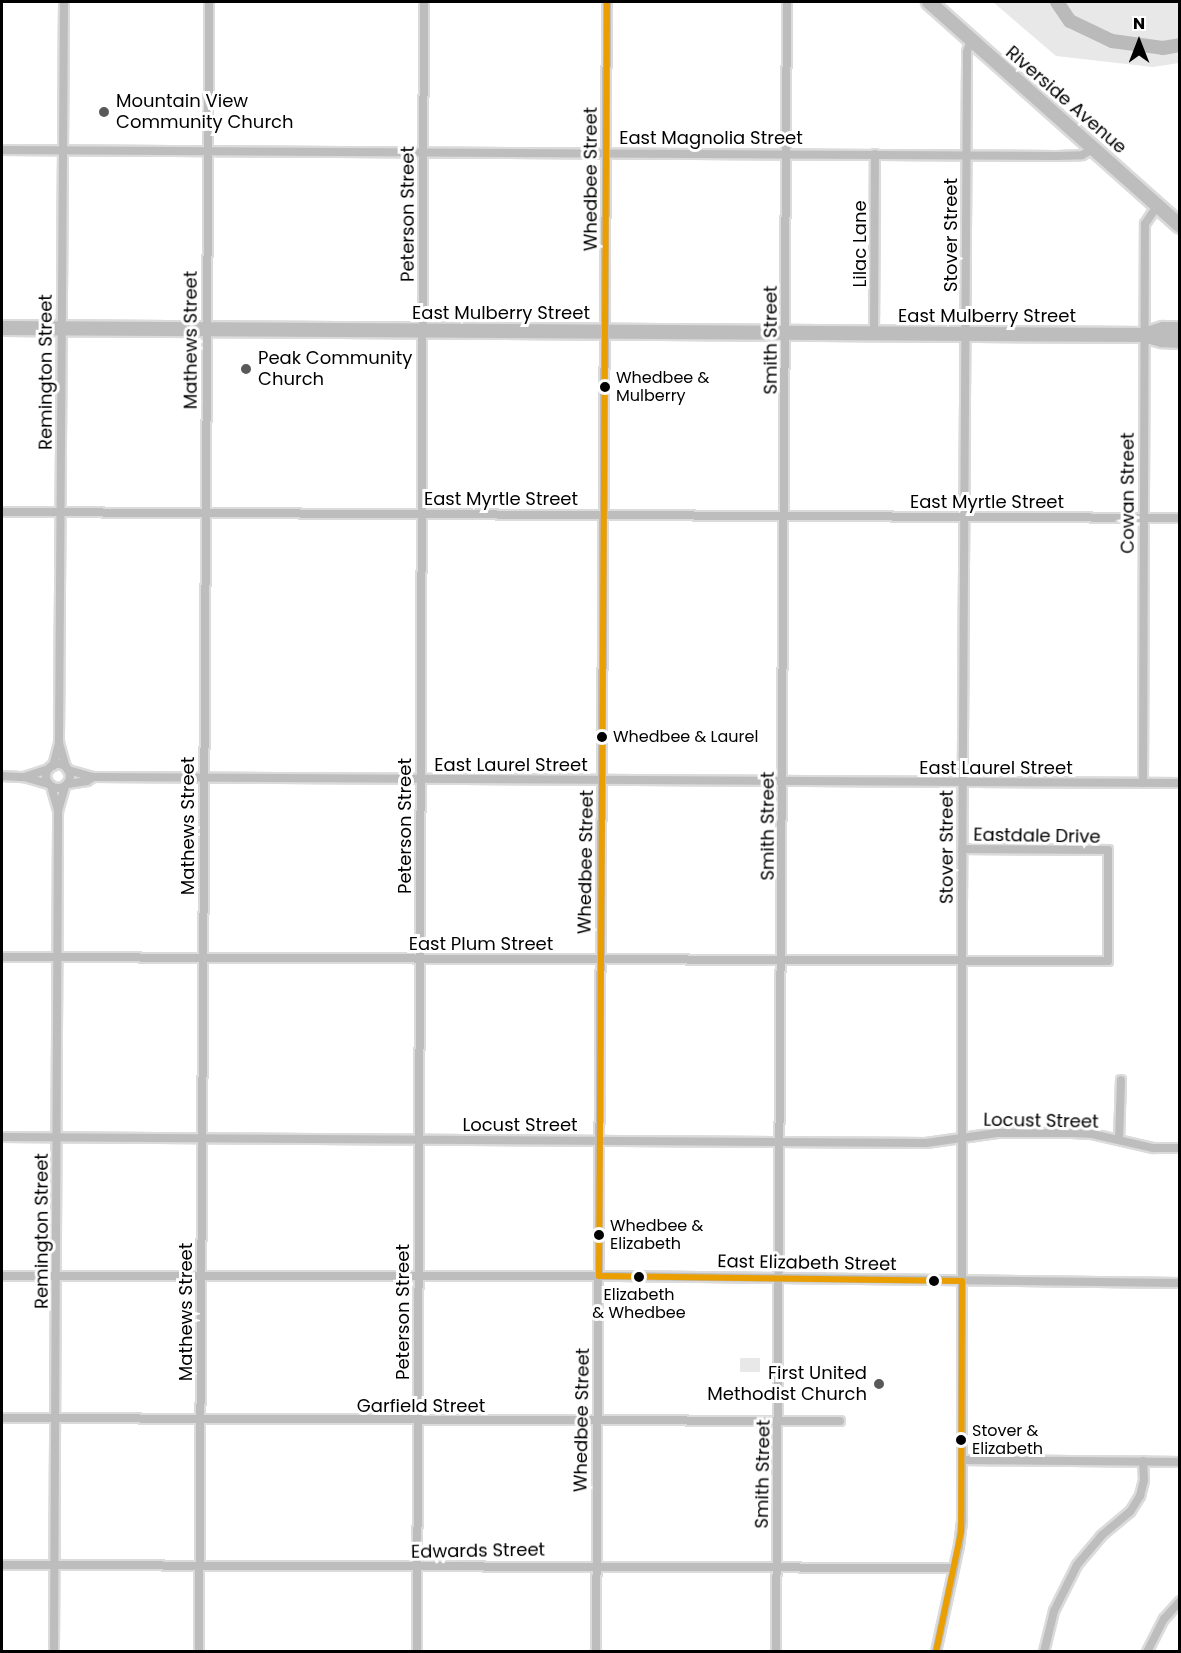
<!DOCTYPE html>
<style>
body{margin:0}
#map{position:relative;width:1181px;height:1653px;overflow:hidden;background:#fff;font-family:Poppins,sans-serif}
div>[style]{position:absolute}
.green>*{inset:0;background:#e8e8e8;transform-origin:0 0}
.river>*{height:14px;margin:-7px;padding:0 7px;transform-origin:7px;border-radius:7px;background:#bababa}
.roads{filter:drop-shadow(2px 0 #dbdbdb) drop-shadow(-2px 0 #dbdbdb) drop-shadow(0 2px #dbdbdb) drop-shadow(0 -2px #dbdbdb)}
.street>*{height:8px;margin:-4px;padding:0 4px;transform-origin:4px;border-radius:4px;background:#bdbdbd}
.street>.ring{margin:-4px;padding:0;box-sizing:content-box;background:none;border:8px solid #bdbdbd;border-radius:50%}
.highway>*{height:14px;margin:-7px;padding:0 7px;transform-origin:7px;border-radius:7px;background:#bdbdbd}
.bus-1>*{height:6px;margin:-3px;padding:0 3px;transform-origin:3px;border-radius:3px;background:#eb9e00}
.dots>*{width:16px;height:16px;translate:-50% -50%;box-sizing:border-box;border:3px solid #fff;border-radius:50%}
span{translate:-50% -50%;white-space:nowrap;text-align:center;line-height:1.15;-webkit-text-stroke:6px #fff;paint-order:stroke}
.bus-label{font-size:16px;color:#000}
.left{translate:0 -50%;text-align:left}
.street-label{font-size:18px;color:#000}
.poi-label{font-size:18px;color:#000}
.right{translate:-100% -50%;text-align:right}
.frame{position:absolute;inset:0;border:3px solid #000;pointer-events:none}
.north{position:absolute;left:1109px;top:12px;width:60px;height:60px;-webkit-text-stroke:4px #fff;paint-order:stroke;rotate:0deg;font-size:16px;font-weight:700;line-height:24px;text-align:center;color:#000}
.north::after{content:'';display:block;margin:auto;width:21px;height:27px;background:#000;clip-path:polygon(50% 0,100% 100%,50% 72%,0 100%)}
</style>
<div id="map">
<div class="green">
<i style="clip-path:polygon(993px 2px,1179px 2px,1179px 63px,1153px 67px,1056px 56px)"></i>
<i style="left:740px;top:1358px;width:20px;height:14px"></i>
</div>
<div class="river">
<i style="left:1057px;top:2px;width:23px;rotate:56deg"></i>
<i style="left:1070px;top:21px;width:47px;rotate:25.5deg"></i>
<i style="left:1112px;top:41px;width:51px;rotate:7.8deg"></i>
<i style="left:1163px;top:48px;width:17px;rotate:-10deg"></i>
</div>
<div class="roads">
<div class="street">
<i style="left:64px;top:2px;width:741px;rotate:90.39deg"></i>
<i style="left:59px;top:743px;width:25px;rotate:74deg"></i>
<i style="left:2px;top:150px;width:1055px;rotate:0.33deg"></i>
<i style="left:1057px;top:156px;width:25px;rotate:-2deg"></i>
<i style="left:1082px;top:155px;width:15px;rotate:-28deg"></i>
<i style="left:874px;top:334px;width:180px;rotate:-89.7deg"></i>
<i style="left:2px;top:512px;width:1178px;rotate:0.29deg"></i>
<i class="ring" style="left:46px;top:764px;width:16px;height:16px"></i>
<i style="left:53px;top:766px;width:24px;rotate:-75deg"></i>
<i style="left:68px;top:770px;width:26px;rotate:16deg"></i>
<i style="left:93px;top:777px;width:1087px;rotate:0.32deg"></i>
<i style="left:2px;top:776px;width:22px;rotate:3deg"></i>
<i style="left:24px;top:777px;width:26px;rotate:16deg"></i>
<i style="left:24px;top:777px;width:26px;rotate:-18deg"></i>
<i style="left:1143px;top:783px;width:559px;rotate:-89.8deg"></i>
<i style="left:1145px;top:224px;width:22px;rotate:-56deg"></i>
<i style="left:68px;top:784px;width:19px;rotate:-9deg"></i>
<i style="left:87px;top:781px;width:7px;rotate:-34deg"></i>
<i style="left:51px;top:786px;width:26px;rotate:74deg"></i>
<i style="left:58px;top:811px;width:15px;rotate:90deg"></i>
<i style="left:58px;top:826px;width:826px;rotate:90.28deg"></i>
<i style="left:58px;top:811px;width:26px;rotate:-74deg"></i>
<i style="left:2px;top:957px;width:1106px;rotate:0.21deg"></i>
<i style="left:1108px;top:961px;width:111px;rotate:-90deg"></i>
<i style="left:1108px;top:850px;width:146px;rotate:-179.6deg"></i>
<i style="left:2px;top:1137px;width:924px;rotate:0.37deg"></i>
<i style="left:926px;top:1143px;width:72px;rotate:-8deg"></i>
<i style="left:997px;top:1133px;width:75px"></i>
<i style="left:1072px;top:1133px;width:20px;rotate:3deg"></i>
<i style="left:1092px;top:1134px;width:63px;rotate:12.9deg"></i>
<i style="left:1153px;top:1148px;width:27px"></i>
<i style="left:1119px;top:1140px;width:60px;rotate:-88.1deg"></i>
<i style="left:2px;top:1276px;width:616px"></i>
<i style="left:618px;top:1276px;width:562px;rotate:0.71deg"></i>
<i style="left:2px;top:1418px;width:838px;rotate:0.21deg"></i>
<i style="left:963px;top:1460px;width:217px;rotate:0.5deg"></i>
<i style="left:2px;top:1565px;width:952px;rotate:0.18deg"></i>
<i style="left:199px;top:1652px;width:1650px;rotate:-89.65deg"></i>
<i style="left:417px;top:1652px;width:1650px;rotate:-89.76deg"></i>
<i style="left:596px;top:1652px;width:1650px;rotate:-89.62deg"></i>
<i style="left:776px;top:1652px;width:1650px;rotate:-89.62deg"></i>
<i style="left:936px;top:1652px;width:108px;rotate:-77.8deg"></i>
<i style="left:959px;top:1546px;width:26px;rotate:-83deg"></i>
<i style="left:962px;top:1520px;width:614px;rotate:-90deg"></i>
<i style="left:962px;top:906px;width:854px;rotate:-89.66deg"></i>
<i style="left:967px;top:52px;width:13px;rotate:-72deg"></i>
<i style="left:1044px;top:1652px;width:42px;rotate:-76.3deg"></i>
<i style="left:1054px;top:1611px;width:51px;rotate:-63.4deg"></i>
<i style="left:1077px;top:1565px;width:38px;rotate:-50deg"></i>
<i style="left:1101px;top:1536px;width:38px;rotate:-40deg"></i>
<i style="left:1130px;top:1512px;width:19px;rotate:-58deg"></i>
<i style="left:1140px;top:1496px;width:16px;rotate:-76deg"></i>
<i style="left:1144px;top:1480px;width:19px;rotate:-93deg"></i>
<i style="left:1147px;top:1652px;width:37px;rotate:-63deg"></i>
<i style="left:1164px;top:1619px;width:24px;rotate:-48deg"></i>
</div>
<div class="highway">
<i style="left:929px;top:2px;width:336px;rotate:41.7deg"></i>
<i style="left:2px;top:328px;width:1142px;rotate:0.35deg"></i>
<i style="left:1144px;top:335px;width:19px;rotate:16deg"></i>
<i style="left:1162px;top:340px;width:18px;rotate:3deg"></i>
<i style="left:1144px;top:335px;width:20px;rotate:-18deg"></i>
<i style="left:1163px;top:329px;width:17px"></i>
</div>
</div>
<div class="bus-1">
<i style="left:607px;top:2px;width:1274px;rotate:90.36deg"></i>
<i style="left:599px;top:1276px;width:363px;rotate:0.8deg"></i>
<i style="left:962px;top:1281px;width:251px;rotate:90.2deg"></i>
<i style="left:961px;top:1532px;width:123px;rotate:101.8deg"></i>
</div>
<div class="dots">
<i style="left:104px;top:112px;background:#595959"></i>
<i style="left:246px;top:369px;background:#595959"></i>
<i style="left:605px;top:387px;background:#000"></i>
<i style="left:602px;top:737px;background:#000"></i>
<i style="left:599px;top:1235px;background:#000"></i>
<i style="left:639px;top:1277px;background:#000"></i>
<i style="left:934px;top:1281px;background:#000"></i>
<i style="left:879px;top:1384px;background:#595959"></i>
<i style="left:961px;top:1440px;background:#000"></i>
</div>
<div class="bus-label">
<span class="left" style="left:616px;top:387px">Whedbee &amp;<br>Mulberry</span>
<span class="left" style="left:613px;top:737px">Whedbee &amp; Laurel</span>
<span class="left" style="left:610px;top:1235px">Whedbee &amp;<br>Elizabeth</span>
<span style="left:639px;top:1304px">Elizabeth<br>&amp; Whedbee</span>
<span class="left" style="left:972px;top:1440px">Stover &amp;<br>Elizabeth</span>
</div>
<div class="street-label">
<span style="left:1066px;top:100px;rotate:41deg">Riverside Avenue</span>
<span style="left:711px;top:138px">East Magnolia Street</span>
<span style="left:591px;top:179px;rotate:-90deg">Whedbee Street</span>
<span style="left:408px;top:214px;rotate:-90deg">Peterson Street</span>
<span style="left:951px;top:235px;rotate:-90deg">Stover Street</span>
<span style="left:860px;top:244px;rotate:-90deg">Lilac Lane</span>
<span style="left:501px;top:313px">East Mulberry Street</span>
<span style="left:987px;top:316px">East Mulberry Street</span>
<span style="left:191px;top:340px;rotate:-90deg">Mathews Street</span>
<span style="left:771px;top:340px;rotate:-90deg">Smith Street</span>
<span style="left:46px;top:372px;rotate:-90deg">Remington Street</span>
<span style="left:1128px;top:493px;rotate:-90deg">Cowan Street</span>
<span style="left:501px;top:499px">East Myrtle Street</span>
<span style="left:987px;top:502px">East Myrtle Street</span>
<span style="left:511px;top:765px">East Laurel Street</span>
<span style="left:996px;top:768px">East Laurel Street</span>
<span style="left:188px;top:826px;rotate:-90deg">Mathews Street</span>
<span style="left:405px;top:826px;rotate:-90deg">Peterson Street</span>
<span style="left:768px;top:826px;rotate:-90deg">Smith Street</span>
<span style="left:1037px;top:836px;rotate:1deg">Eastdale Drive</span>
<span style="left:947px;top:847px;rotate:-90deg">Stover Street</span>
<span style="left:586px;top:862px;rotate:-89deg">Whedbee Street</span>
<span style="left:481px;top:944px">East Plum Street</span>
<span style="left:1041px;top:1121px;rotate:1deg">Locust Street</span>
<span style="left:520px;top:1125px">Locust Street</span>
<span style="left:42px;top:1231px;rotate:-90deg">Remington Street</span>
<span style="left:807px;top:1263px;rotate:1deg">East Elizabeth Street</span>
<span style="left:186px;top:1312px;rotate:-90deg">Mathews Street</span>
<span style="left:403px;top:1312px;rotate:-90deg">Peterson Street</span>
<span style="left:421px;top:1406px">Garfield Street</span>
<span style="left:582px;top:1420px;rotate:-89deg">Whedbee Street</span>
<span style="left:763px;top:1474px;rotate:-89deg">Smith Street</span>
<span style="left:478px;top:1551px;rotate:-1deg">Edwards Street</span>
</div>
<div class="poi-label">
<span class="left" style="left:116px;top:112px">Mountain View<br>Community Church</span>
<span class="left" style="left:258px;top:369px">Peak Community<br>Church</span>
<span class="right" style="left:867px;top:1384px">First United<br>Methodist Church</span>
</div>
<div class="frame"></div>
<div class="north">N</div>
</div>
